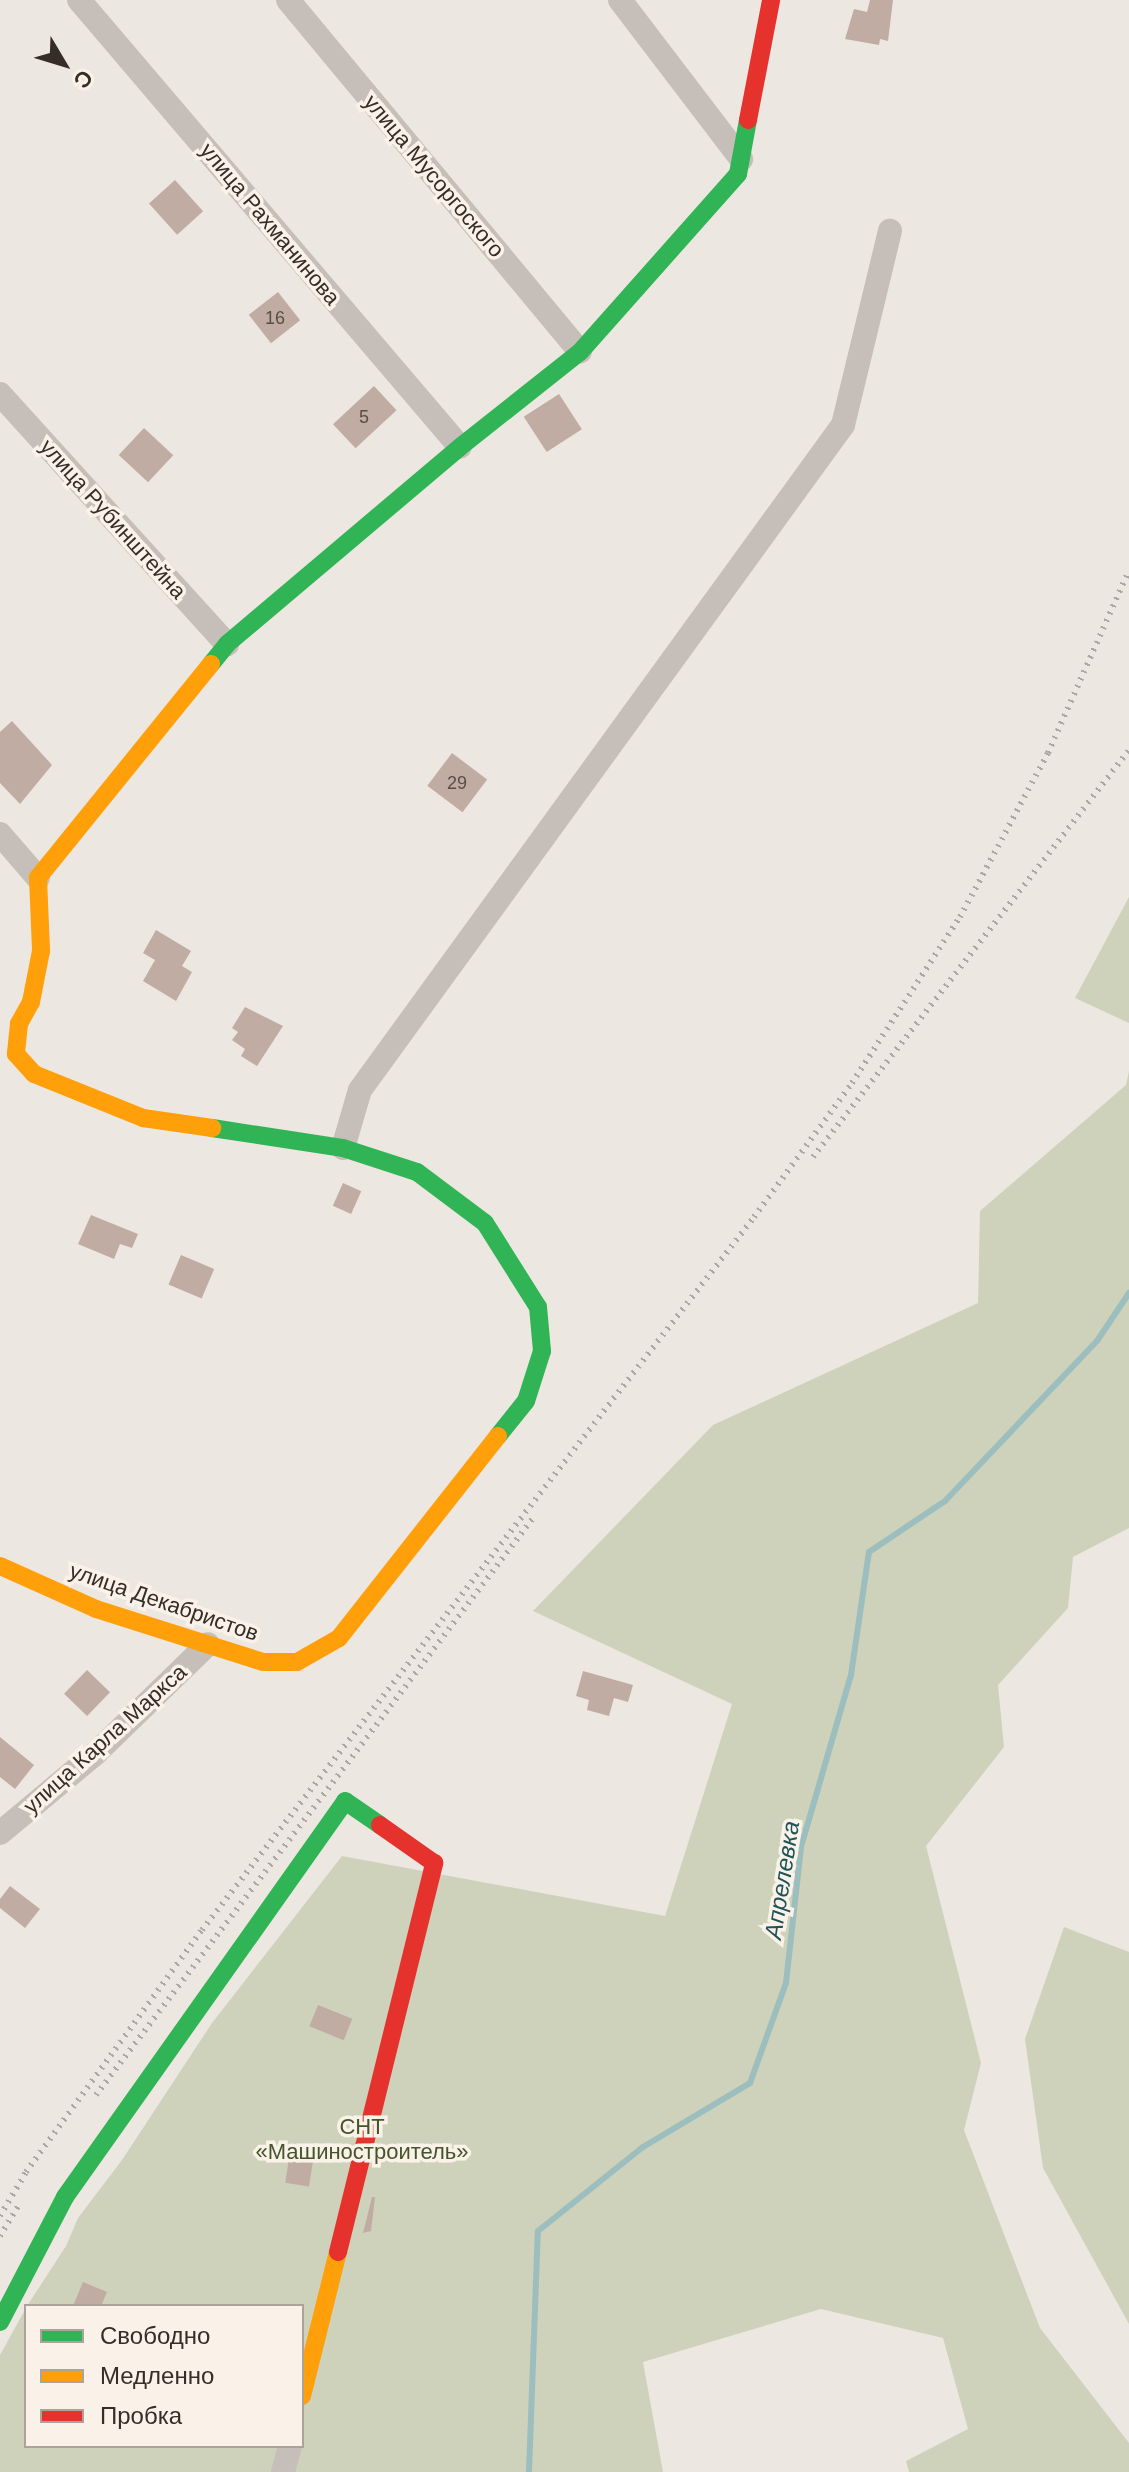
<!DOCTYPE html>
<meta charset="utf-8">
<style>
body{margin:0}
#map{position:relative;width:1129px;height:2472px;overflow:hidden;background:#ede7e1;font-family:Helvetica,sans-serif}
div>[style]{position:absolute}
.green>*{inset:0;background:#ced2ba}
.stream>*{height:6px;margin:-3px;padding:0 3px;transform-origin:3px;border-radius:3px;background:#9cbebe}
.building>*{inset:0;background:#c0aca2;transform-origin:0 0}
.street>*{height:24px;margin:-12px;padding:0 12px;transform-origin:12px;border-radius:12px;background:#c6bfb9}
.fast>*{height:18px;margin:-9px;padding:0 9px;transform-origin:9px;border-radius:9px;background:#30b455}
.slow>*{height:18px;margin:-9px;padding:0 9px;transform-origin:9px;border-radius:9px;background:#ff9f0a}
.jam>*{height:18px;margin:-9px;padding:0 9px;transform-origin:9px;border-radius:9px;background:#e5322d}
.rail>*{height:6px;margin-top:-3px;transform-origin:0;background:repeating-linear-gradient(90deg,#ada8a4 0 2px,transparent 0 8px)}
span{translate:-50% -50%;white-space:nowrap;text-align:center;line-height:1.15;-webkit-text-stroke:7px #faf2e8;paint-order:stroke}
.number-label{font-size:18px;color:#594d46}
.number-label span{-webkit-text-stroke-width:0}
.street-label{font-size:22px;color:#372d28}
.park-label{font-size:22px;color:#45552b}
.water-label{font-size:24px;color:#1d5359;font-style:italic}
.legend{position:absolute;left:24px;top:2304px;width:280px;height:144px;box-sizing:border-box;background:#faf2e8;border:2px solid #aca39b;margin:0;padding:10px 14px;list-style:none;font-size:24px;color:#372d28}
.legend li{display:flex;align-items:center;gap:16px;height:40px}
.legend b{width:40px;border:2px solid #aca39b}
.north{position:absolute;left:24px;top:24px;width:80px;height:80px;-webkit-text-stroke:6px #faf2e8;paint-order:stroke;rotate:128deg;font-size:22px;font-weight:700;line-height:32px;text-align:center;color:#372d28}
.north::after{content:'';display:block;margin:auto;width:28px;height:36px;background:#372d28;clip-path:polygon(50% 0,100% 100%,50% 72%,0 100%)}
</style>
<div id="map">
<div class="green">
<i style="clip-path:polygon(1129px 897px,1129px 1023px,1075px 998px)"></i>
<i style="clip-path:polygon(1129px 1071px,1129px 1528px,1073px 1557px,1068px 1608px,998px 1685px,1004px 1747px,926px 1846px,981px 2063px,964px 2130px,1040px 2328px,1129px 2443px,1129px 2472px,909px 2472px,906px 2461px,968px 2429px,943px 2338px,821px 2309px,643px 2362px,663px 2472px,0 2472px,0 2355px,26px 2308px,26px 2446px,302px 2446px,302px 2306px,27px 2306px,66px 2246px,78px 2218px,122px 2160px,212px 2023px,342px 1856px,665px 1916px,732px 1704px,533px 1611px,713px 1425px,978px 1303px,980px 1211px,1126px 1085px)"></i>
<i style="clip-path:polygon(1064px 1927px,1129px 1952px,1129px 2324px,1043px 2168px,1025px 2039px)"></i>
</div>
<div class="stream">
<i style="left:529px;top:2472px;width:241px;rotate:-87.9deg"></i>
<i style="left:538px;top:2231px;width:134px;rotate:-38.7deg"></i>
<i style="left:643px;top:2147px;width:125px;rotate:-30.9deg"></i>
<i style="left:750px;top:2083px;width:106px;rotate:-70.2deg"></i>
<i style="left:786px;top:1983px;width:137px;rotate:-83.7deg"></i>
<i style="left:801px;top:1847px;width:179px;rotate:-73.8deg"></i>
<i style="left:851px;top:1675px;width:124px;rotate:-81.7deg"></i>
<i style="left:869px;top:1552px;width:92px;rotate:-33.9deg"></i>
<i style="left:945px;top:1501px;width:221px;rotate:-46.5deg"></i>
<i style="left:1097px;top:1341px;width:58px;rotate:-56.3deg"></i>
</div>
<div class="building">
<i style="clip-path:polygon(870px 0,893px 0,888px 41px,880px 39px,879px 45px,845px 39px,854px 9px,867px 12px)"></i>
<i style="left:175px;top:180px;width:42px;height:35px;rotate:48deg"></i>
<i style="left:278px;top:292px;width:36px;height:37px;rotate:52deg"></i>
<i style="left:374px;top:386px;width:33px;height:56px;rotate:47deg"></i>
<i style="left:559px;top:394px;width:42px;height:42px;rotate:57deg"></i>
<i style="left:144px;top:428px;width:40px;height:37px;rotate:43deg"></i>
<i style="clip-path:polygon(12px 721px,52px 765px,20px 804px,0 783px,0 732px)"></i>
<i style="left:452px;top:753px;width:44px;height:41px;rotate:37deg"></i>
<i style="clip-path:polygon(156px 930px,191px 951px,182px 966px,192px 972px,176px 1001px,143px 981px,155px 960px,143px 953px)"></i>
<i style="clip-path:polygon(245px 1007px,283px 1026px,257px 1066px,241px 1056px,245px 1049px,232px 1040px,238px 1032px,232px 1028px)"></i>
<i style="left:343px;top:1183px;width:20px;height:25px;rotate:24deg"></i>
<i style="clip-path:polygon(91px 1215px,138px 1234px,132px 1248px,120px 1244px,114px 1259px,78px 1244px)"></i>
<i style="left:181px;top:1255px;width:36px;height:32px;rotate:23deg"></i>
<i style="left:87px;top:1670px;width:32px;height:33px;rotate:44deg"></i>
<i style="clip-path:polygon(583px 1671px,633px 1685px,628px 1702px,614px 1698px,609px 1716px,587px 1710px,589px 1700px,576px 1696px)"></i>
<i style="clip-path:polygon(0 1737px,34px 1765px,15px 1789px,0 1777px)"></i>
<i style="clip-path:polygon(10px 1886px,40px 1909px,25px 1928px,0 1908px,0 1899px)"></i>
<i style="left:318px;top:2005px;width:37px;height:23px;rotate:22deg"></i>
<i style="left:289px;top:2159px;width:24px;height:24px;rotate:9deg"></i>
<i style="clip-path:polygon(372px 2197px,375px 2197px,371px 2231px,363px 2233px)"></i>
<i style="clip-path:polygon(83px 2282px,107px 2292px,101px 2306px,73px 2306px)"></i>
</div>
<div class="street">
<i style="left:79px;top:0;width:587px;rotate:49.56deg"></i>
<i style="left:288px;top:0;width:457px;rotate:50.3deg"></i>
<i style="left:620px;top:0;width:200px;rotate:52.7deg"></i>
<i style="left:0;top:394px;width:338px;rotate:47.8deg"></i>
<i style="left:0;top:834px;width:58px;rotate:49.2deg"></i>
<i style="left:343px;top:1148px;width:60px;rotate:-73.7deg"></i>
<i style="left:360px;top:1090px;width:822px;rotate:-54.01deg"></i>
<i style="left:843px;top:425px;width:200px;rotate:-76.4deg"></i>
<i style="left:0;top:1833px;width:125px;rotate:-39.8deg"></i>
<i style="left:96px;top:1753px;width:156px;rotate:-44.2deg"></i>
<i style="left:283px;top:2472px;width:27px;rotate:-75deg"></i>
</div>
<div class="fast">
<i style="left:211px;top:664px;width:26px;rotate:-51deg"></i>
<i style="left:227px;top:644px;width:305px;rotate:-40.2deg"></i>
<i style="left:460px;top:447px;width:153px;rotate:-38.4deg"></i>
<i style="left:580px;top:352px;width:238px;rotate:-48.4deg"></i>
<i style="left:738px;top:174px;width:55px;rotate:-79.5deg"></i>
<i style="left:212px;top:1128px;width:133px;rotate:8.7deg"></i>
<i style="left:343px;top:1148px;width:78px;rotate:18deg"></i>
<i style="left:417px;top:1172px;width:85px;rotate:36.9deg"></i>
<i style="left:485px;top:1223px;width:99px;rotate:57.8deg"></i>
<i style="left:538px;top:1307px;width:44px;rotate:84.8deg"></i>
<i style="left:542px;top:1351px;width:52px;rotate:107.7deg"></i>
<i style="left:526px;top:1401px;width:45px;rotate:128.7deg"></i>
<i style="left:0;top:2322px;width:141px;rotate:-62.5deg"></i>
<i style="left:65px;top:2197px;width:485px;rotate:-54.7deg"></i>
<i style="left:345px;top:1801px;width:42px;rotate:34.4deg"></i>
</div>
<div class="slow">
<i style="left:211px;top:664px;width:275px;rotate:129deg"></i>
<i style="left:38px;top:878px;width:73px;rotate:87.6deg"></i>
<i style="left:41px;top:951px;width:52px;rotate:101.1deg"></i>
<i style="left:31px;top:1002px;width:25px;rotate:119deg"></i>
<i style="left:19px;top:1024px;width:30px;rotate:96deg"></i>
<i style="left:16px;top:1054px;width:27px;rotate:48deg"></i>
<i style="left:34px;top:1074px;width:118px;rotate:22deg"></i>
<i style="left:143px;top:1118px;width:70px;rotate:8.2deg"></i>
<i style="left:0;top:1566px;width:105px;rotate:24.1deg"></i>
<i style="left:96px;top:1609px;width:175px;rotate:17.6deg"></i>
<i style="left:263px;top:1662px;width:34px"></i>
<i style="left:297px;top:1662px;width:48px;rotate:-29.7deg"></i>
<i style="left:339px;top:1638px;width:257px;rotate:-51.8deg"></i>
<i style="left:302px;top:2396px;width:148px;rotate:-76deg"></i>
</div>
<div class="jam">
<i style="left:748px;top:120px;width:122px;rotate:-79.1deg"></i>
<i style="left:338px;top:2252px;width:401px;rotate:-76.1deg"></i>
<i style="left:434px;top:1863px;width:66px;rotate:-144.9deg"></i>
</div>
<div class="rail">
<i style="left:813px;top:1157px;width:515px;rotate:-52.17deg"></i>
<i style="left:96px;top:2095px;width:724px;rotate:-52.86deg"></i>
<i style="left:0;top:2216px;width:51px;rotate:-59.4deg"></i>
<i style="left:26px;top:2172px;width:299px;rotate:-54deg"></i>
<i style="left:202px;top:1930px;width:902px;rotate:-52.25deg"></i>
<i style="left:754px;top:1217px;width:166px;rotate:-53.8deg"></i>
<i style="left:852px;top:1083px;width:198px;rotate:-57deg"></i>
<i style="left:960px;top:917px;width:186px;rotate:-61.8deg"></i>
<i style="left:1048px;top:753px;width:200px;rotate:-66.1deg"></i>
<i style="left:0;top:2236px;width:35px;rotate:-59deg"></i>
</div>
<div class="number-label">
<span style="left:275px;top:318px">16</span>
<span style="left:364px;top:417px">5</span>
<span style="left:457px;top:783px">29</span>
</div>
<div class="street-label">
<span style="left:434px;top:176px;rotate:50deg">улица Мусоргоского</span>
<span style="left:270px;top:224px;rotate:50deg">улица Рахманинова</span>
<span style="left:113px;top:519px;rotate:48deg">улица Рубинштейна</span>
<span style="left:164px;top:1602px;rotate:19deg">улица Декабристов</span>
<span style="left:105px;top:1739px;rotate:-42deg">улица Карла Маркса</span>
</div>
<div class="park-label">
<span style="left:362px;top:2139px">СНТ<br>«Машиностроитель»</span>
</div>
<div class="water-label">
<span style="left:782px;top:1880px;rotate:-81deg">Апрелевка</span>
</div>
<ul class="legend">
<li><b style="height:10px;background:#30b455"></b>Свободно</li>
<li><b style="height:10px;background:#ff9f0a"></b>Медленно</li>
<li><b style="height:10px;background:#e5322d"></b>Пробка</li>
</ul>
<div class="north">С</div>
</div>
